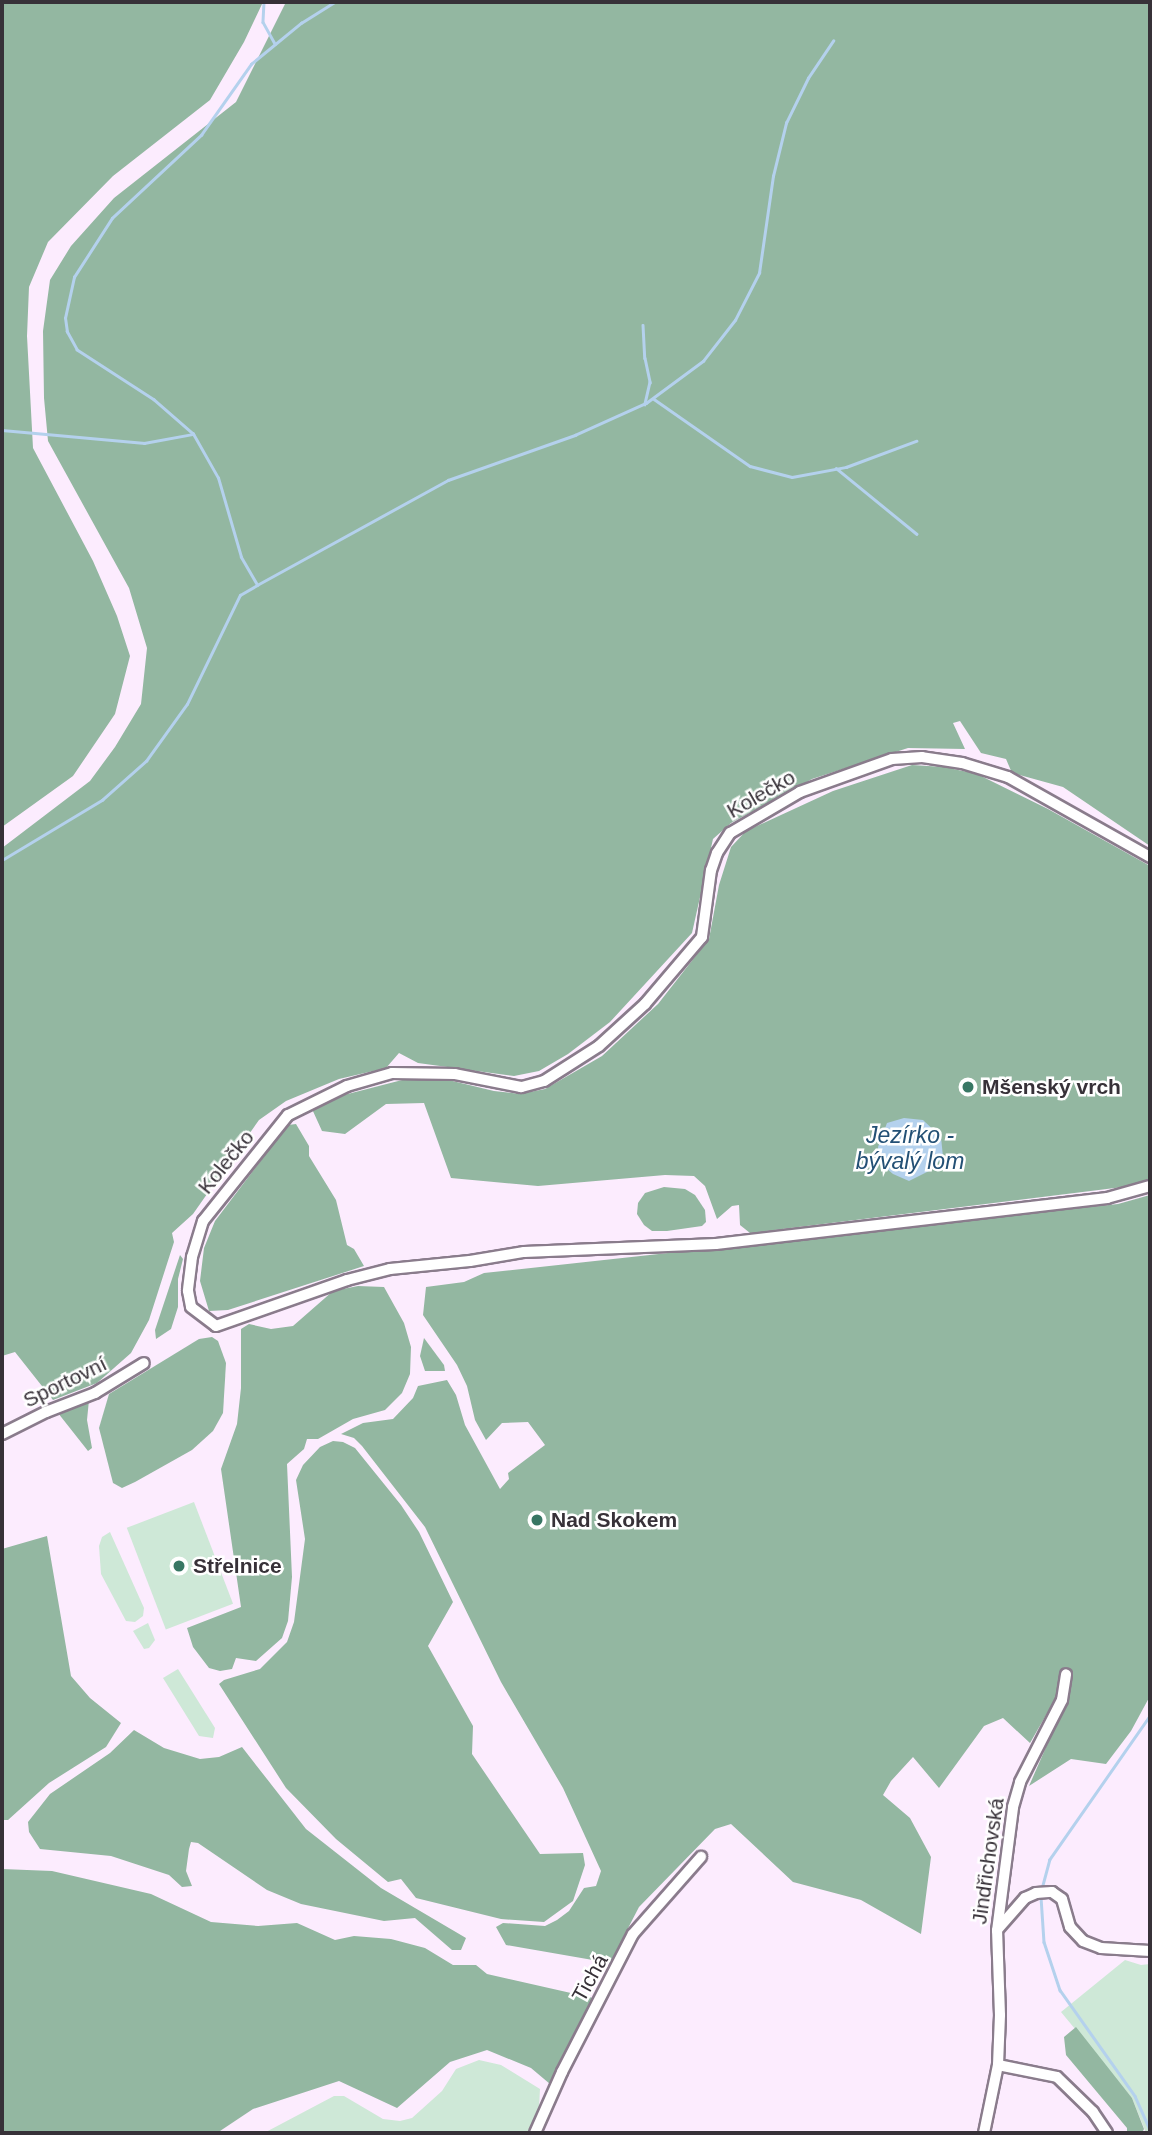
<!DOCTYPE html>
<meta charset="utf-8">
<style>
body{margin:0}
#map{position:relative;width:1152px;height:2135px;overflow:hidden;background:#fcecfe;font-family:Arial,sans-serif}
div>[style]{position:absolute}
.green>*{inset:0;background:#cee8d7;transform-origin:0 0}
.forest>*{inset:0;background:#93b7a1}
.water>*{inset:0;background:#b4d1ed}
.stream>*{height:2.5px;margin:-1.25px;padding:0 1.25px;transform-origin:1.25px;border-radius:1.25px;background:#b4d1ed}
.roads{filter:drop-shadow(2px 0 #8a7c8c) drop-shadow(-2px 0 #8a7c8c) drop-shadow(0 2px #8a7c8c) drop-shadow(0 -2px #8a7c8c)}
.minor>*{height:10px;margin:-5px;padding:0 5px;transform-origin:5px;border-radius:5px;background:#fff}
.dots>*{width:19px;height:19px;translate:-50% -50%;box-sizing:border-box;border:4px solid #fff;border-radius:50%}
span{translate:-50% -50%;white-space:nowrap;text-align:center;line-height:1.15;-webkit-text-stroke:5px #fff;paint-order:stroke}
.street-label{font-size:21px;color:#373138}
.poi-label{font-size:21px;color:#373138;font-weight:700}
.left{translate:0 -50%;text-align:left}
.water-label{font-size:23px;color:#235075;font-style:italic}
.frame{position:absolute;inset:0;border:4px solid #373138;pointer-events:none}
</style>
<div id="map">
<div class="green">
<i style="left:194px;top:1502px;width:109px;height:72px;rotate:69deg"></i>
<i style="clip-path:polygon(110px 1532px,144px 1608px,143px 1616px,135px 1622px,126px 1621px,101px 1574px,99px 1546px,102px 1537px)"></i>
<i style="clip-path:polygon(148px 1623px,155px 1640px,149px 1648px,144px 1649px,133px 1631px)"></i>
<i style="clip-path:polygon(178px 1669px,215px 1728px,213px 1738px,199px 1736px,163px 1678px)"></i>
<i style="clip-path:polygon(1125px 1960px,1141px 1965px,1150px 1964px,1150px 2133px,1146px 2133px,1132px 2098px,1061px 2012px)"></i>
<i style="clip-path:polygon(479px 2060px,501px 2065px,540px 2089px,539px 2108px,528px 2133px,264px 2133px,334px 2096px,344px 2096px,383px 2119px,400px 2121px,412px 2118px,442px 2091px,456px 2069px)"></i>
</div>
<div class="forest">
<i style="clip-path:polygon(2px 2px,263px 2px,244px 42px,210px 100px,113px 176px,48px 242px,29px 287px,27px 336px,33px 448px,93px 561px,117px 616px,130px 656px,115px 714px,73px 776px,2px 827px)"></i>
<i style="clip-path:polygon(286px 2px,1150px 2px,1150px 846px,1063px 787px,1012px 773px,1006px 759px,981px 753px,960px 721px,953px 723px,965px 749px,908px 748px,812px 779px,731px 823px,713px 839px,692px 933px,610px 1022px,568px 1054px,539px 1071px,514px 1076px,418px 1063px,399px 1053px,386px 1068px,339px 1079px,286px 1101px,259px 1120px,193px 1214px,172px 1233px,174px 1242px,149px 1320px,131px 1353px,97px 1383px,53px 1400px,15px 1352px,2px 1356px,2px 848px,90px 781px,115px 747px,141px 704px,147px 648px,129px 588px,48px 441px,44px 398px,43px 331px,50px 280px,71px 246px,114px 198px,236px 102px)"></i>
<i style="clip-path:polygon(912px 765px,944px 767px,977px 774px,1048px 809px,1150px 866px,1150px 1181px,1147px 1184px,750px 1233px,740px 1225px,739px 1205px,732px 1206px,717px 1219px,705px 1186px,694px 1176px,665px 1175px,538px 1186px,451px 1178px,424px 1103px,386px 1104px,345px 1134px,322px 1131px,312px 1109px,340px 1096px,406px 1079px,440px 1078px,494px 1091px,520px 1094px,545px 1089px,602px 1056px,658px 1004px,709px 939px,719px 885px,731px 847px,746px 831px,833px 791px)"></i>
<i style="clip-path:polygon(296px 1124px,309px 1146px,309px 1156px,336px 1200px,347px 1245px,354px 1249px,364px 1266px,228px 1310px,209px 1311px,200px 1281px,204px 1248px,215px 1221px,288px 1125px)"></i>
<i style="clip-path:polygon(664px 1187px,685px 1189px,695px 1195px,705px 1210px,706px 1222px,702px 1226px,667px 1231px,652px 1231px,644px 1225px,637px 1214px,638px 1203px,645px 1193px)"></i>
<i style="clip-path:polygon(1150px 1195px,1150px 1696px,1131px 1731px,1106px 1764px,1071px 1759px,1029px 1786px,1069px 1695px,1057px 1696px,1030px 1743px,1003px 1718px,984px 1726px,939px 1788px,913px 1757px,891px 1781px,883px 1795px,910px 1818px,931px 1857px,921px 1934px,861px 1900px,793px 1882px,731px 1824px,715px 1829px,639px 1907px,610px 1963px,506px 1945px,496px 1927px,503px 1923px,545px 1926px,557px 1920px,569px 1911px,584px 1888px,596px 1886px,601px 1871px,563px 1788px,501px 1682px,425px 1527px,362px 1446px,354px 1438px,341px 1434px,363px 1423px,393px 1419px,413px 1398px,418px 1386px,447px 1380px,456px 1395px,465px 1425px,500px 1489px,509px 1479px,508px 1473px,545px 1445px,528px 1422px,502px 1423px,486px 1440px,475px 1420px,467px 1386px,457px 1365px,423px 1315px,426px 1287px,464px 1282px,484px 1273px,1118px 1204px)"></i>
<i style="clip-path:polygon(180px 1255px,183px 1259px,178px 1279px,178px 1307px,171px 1329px,156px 1339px,155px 1330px)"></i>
<i style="clip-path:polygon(358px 1286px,384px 1287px,404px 1323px,411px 1347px,410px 1374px,402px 1393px,385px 1410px,353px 1419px,318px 1439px,307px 1439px,304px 1449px,287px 1464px,292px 1577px,288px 1621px,282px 1638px,256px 1661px,236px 1658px,232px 1669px,220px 1671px,209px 1668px,193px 1647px,187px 1628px,241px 1607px,221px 1469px,237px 1424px,241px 1388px,241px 1329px,249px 1324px,271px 1329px,293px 1326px,333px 1291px)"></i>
<i style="clip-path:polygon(212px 1337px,218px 1341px,226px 1363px,223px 1413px,213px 1431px,192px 1450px,135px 1482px,122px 1488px,113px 1483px,99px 1428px,109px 1394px,199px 1339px)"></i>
<i style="clip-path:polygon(424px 1338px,444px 1365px,445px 1371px,425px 1371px,420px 1356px)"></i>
<i style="clip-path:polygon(89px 1400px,87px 1420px,92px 1448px,88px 1451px,58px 1413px)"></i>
<i style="clip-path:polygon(333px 1441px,343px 1442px,355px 1448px,401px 1505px,419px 1532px,453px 1602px,428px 1646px,473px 1726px,472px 1754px,540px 1854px,583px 1853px,585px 1865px,573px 1901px,544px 1922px,501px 1919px,416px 1898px,401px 1879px,388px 1882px,336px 1839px,286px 1788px,219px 1684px,224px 1680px,260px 1669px,287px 1642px,294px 1622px,305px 1539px,296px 1480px,303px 1465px,320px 1447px)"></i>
<i style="clip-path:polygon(47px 1536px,71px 1676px,90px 1698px,121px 1723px,106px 1747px,49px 1783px,8px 1820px,2px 1820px,2px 1549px)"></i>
<i style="clip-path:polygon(134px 1730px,164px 1748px,200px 1759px,219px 1757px,242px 1747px,306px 1829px,381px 1888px,466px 1938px,461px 1950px,452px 1950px,415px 1918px,384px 1921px,301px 1904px,267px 1890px,198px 1843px,191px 1842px,189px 1849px,186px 1871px,192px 1886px,182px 1887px,169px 1875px,111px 1856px,40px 1849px,29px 1832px,28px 1822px,50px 1794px,110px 1753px)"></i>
<i style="clip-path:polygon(2px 1869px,52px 1871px,151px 1894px,211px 1922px,258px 1926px,297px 1923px,335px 1940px,354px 1936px,391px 1939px,425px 1948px,453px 1965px,476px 1965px,487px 1974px,593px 1998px,550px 2084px,531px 2068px,487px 2050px,450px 2062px,397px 2108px,339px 2081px,253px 2109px,217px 2133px,2px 2133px)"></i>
<i style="clip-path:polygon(1076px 2027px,1132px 2098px,1144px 2129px,1142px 2133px,1127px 2133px,1127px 2128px,1066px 2055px,1064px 2037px)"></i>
</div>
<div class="water">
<i style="clip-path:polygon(904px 1118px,923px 1120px,941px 1137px,943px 1157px,931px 1170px,909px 1181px,893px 1174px,879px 1162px,878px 1147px,887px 1123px)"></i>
</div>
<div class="stream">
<i style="left:264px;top:2px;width:20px;rotate:93deg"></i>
<i style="left:263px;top:22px;width:25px;rotate:61deg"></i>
<i style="left:643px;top:325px;width:33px;rotate:87deg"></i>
<i style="left:645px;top:358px;width:25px;rotate:78deg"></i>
<i style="left:650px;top:382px;width:23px;rotate:103deg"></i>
<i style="left:654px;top:399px;width:117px;rotate:34.9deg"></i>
<i style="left:750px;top:466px;width:43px;rotate:14.7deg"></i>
<i style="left:792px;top:477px;width:55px;rotate:-10.5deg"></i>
<i style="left:846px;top:467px;width:75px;rotate:-20.4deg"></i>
<i style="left:2px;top:430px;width:143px;rotate:5.2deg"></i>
<i style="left:144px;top:443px;width:50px;rotate:-10.4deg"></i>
<i style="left:836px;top:468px;width:104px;rotate:39.2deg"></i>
<i style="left:257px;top:585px;width:218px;rotate:-28.8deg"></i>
<i style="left:448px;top:480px;width:135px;rotate:-19.5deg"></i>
<i style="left:575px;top:435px;width:78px;rotate:-24.3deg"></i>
<i style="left:646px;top:403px;width:71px;rotate:-36.4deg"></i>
<i style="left:703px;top:361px;width:52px;rotate:-52deg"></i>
<i style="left:735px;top:320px;width:53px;rotate:-62.9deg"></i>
<i style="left:759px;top:273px;width:98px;rotate:-81.8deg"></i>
<i style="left:773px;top:176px;width:55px;rotate:-76.2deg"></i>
<i style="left:786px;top:123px;width:50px;rotate:-63.9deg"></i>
<i style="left:808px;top:78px;width:45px;rotate:-56deg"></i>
<i style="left:2px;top:860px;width:117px;rotate:-31deg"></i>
<i style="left:102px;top:800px;width:59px;rotate:-41.6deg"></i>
<i style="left:146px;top:761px;width:70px;rotate:-54.3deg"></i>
<i style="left:187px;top:704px;width:121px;rotate:-64.1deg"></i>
<i style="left:240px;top:595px;width:20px;rotate:-30deg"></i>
<i style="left:257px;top:585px;width:32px;rotate:-120deg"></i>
<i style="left:241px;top:557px;width:82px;rotate:-106.2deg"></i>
<i style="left:218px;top:478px;width:51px;rotate:-119.6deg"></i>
<i style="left:193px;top:434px;width:52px;rotate:-138.9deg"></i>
<i style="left:154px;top:400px;width:92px;rotate:-147deg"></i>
<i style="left:77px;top:350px;width:21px;rotate:-119deg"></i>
<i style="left:67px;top:332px;width:14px;rotate:-98deg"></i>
<i style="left:65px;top:318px;width:42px;rotate:-77.6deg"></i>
<i style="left:74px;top:277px;width:70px;rotate:-57.2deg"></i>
<i style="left:112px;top:218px;width:122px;rotate:-43deg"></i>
<i style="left:201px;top:135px;width:87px;rotate:-54.8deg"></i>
<i style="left:251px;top:64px;width:65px;rotate:-39.4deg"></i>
<i style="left:301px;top:23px;width:39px;rotate:-32deg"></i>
<i style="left:1042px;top:1887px;width:28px;rotate:-75deg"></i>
<i style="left:1049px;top:1860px;width:177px;rotate:-55.1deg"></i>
<i style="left:1041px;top:1897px;width:45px;rotate:86.2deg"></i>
<i style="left:1044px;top:1942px;width:51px;rotate:71.6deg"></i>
<i style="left:1060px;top:1990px;width:130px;rotate:54.7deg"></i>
<i style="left:1135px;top:2096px;width:37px;rotate:66deg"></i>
</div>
<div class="roads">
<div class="minor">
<i style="left:1150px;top:857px;width:163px;rotate:-150.6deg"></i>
<i style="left:1008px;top:777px;width:48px;rotate:-163.1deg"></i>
<i style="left:962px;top:763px;width:40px;rotate:-171.5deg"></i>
<i style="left:922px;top:757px;width:30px;rotate:176deg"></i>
<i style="left:892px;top:759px;width:98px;rotate:160.3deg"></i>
<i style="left:800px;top:792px;width:81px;rotate:149.6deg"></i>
<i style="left:730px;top:833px;width:24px;rotate:123deg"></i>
<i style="left:717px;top:853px;width:18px;rotate:109deg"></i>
<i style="left:711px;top:870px;width:68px;rotate:97.7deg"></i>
<i style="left:702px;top:937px;width:88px;rotate:130.4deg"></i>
<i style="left:645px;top:1004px;width:62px;rotate:137.6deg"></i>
<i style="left:599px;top:1046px;width:65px;rotate:147.5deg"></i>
<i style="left:544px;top:1081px;width:24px;rotate:165deg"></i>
<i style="left:521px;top:1087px;width:67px;rotate:-168.9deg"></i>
<i style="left:455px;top:1074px;width:63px;rotate:-179.1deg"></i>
<i style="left:392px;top:1073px;width:47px;rotate:163.9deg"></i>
<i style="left:347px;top:1086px;width:66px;rotate:153.8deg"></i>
<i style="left:288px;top:1115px;width:136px;rotate:128.7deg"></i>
<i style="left:203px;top:1221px;width:38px;rotate:107deg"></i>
<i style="left:192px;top:1257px;width:34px;rotate:97deg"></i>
<i style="left:188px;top:1291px;width:16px;rotate:79deg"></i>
<i style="left:191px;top:1307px;width:31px;rotate:37deg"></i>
<i style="left:216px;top:1326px;width:139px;rotate:-19.3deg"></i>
<i style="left:347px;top:1280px;width:44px;rotate:-14.3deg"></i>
<i style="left:390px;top:1269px;width:80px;rotate:-5.7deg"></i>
<i style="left:470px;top:1261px;width:55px;rotate:-9.5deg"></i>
<i style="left:524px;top:1252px;width:192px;rotate:-2.4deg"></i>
<i style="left:716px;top:1244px;width:394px;rotate:-6.7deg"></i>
<i style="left:1107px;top:1198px;width:45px;rotate:-15.6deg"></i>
<i style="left:2px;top:1434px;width:49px;rotate:-26.6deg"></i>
<i style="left:46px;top:1412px;width:53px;rotate:-21.2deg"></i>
<i style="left:95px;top:1393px;width:57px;rotate:-31.5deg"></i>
<i style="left:997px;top:1930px;width:43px;rotate:-48.8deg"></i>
<i style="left:1025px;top:1898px;width:12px;rotate:-24deg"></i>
<i style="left:1036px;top:1893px;width:16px;rotate:-4deg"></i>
<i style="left:1052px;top:1892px;width:12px;rotate:35deg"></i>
<i style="left:1062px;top:1899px;width:29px;rotate:74deg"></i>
<i style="left:1070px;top:1927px;width:19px;rotate:47deg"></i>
<i style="left:1083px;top:1941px;width:19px;rotate:21deg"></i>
<i style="left:1101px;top:1948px;width:49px;rotate:3.5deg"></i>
<i style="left:998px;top:2065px;width:60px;rotate:11.5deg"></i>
<i style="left:1057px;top:2077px;width:50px;rotate:44.2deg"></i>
<i style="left:1093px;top:2112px;width:25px;rotate:56deg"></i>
<i style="left:535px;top:2133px;width:67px;rotate:-66.1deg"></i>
<i style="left:562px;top:2072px;width:155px;rotate:-62.8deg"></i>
<i style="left:633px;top:1934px;width:103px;rotate:-48.6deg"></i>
<i style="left:984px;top:2133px;width:69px;rotate:-78.4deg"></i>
<i style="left:998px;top:2065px;width:50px;rotate:-87.7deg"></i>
<i style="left:1000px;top:2015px;width:84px;rotate:-92deg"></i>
<i style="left:997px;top:1931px;width:125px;rotate:-82.6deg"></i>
<i style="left:1013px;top:1807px;width:26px;rotate:-74deg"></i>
<i style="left:1020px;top:1782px;width:92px;rotate:-62.9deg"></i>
<i style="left:1062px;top:1700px;width:26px;rotate:-81deg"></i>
</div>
</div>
<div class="dots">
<i style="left:968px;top:1087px;background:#387764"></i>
<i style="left:537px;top:1520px;background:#387764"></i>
<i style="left:179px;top:1566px;background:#387764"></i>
</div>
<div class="street-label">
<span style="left:761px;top:794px;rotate:-30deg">Kolečko</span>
<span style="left:226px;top:1162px;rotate:-51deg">Kolečko</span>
<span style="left:65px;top:1382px;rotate:-26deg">Sportovní</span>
<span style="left:988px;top:1861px;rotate:-82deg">Jindřichovská</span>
<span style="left:590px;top:1978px;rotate:-61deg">Tichá</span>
</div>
<div class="poi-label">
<span class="left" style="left:982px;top:1087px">Mšenský vrch</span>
<span class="left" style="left:551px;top:1520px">Nad Skokem</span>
<span class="left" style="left:193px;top:1566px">Střelnice</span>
</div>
<div class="water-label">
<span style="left:910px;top:1148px">Jezírko -<br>bývalý lom</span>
</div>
<div class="frame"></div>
</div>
